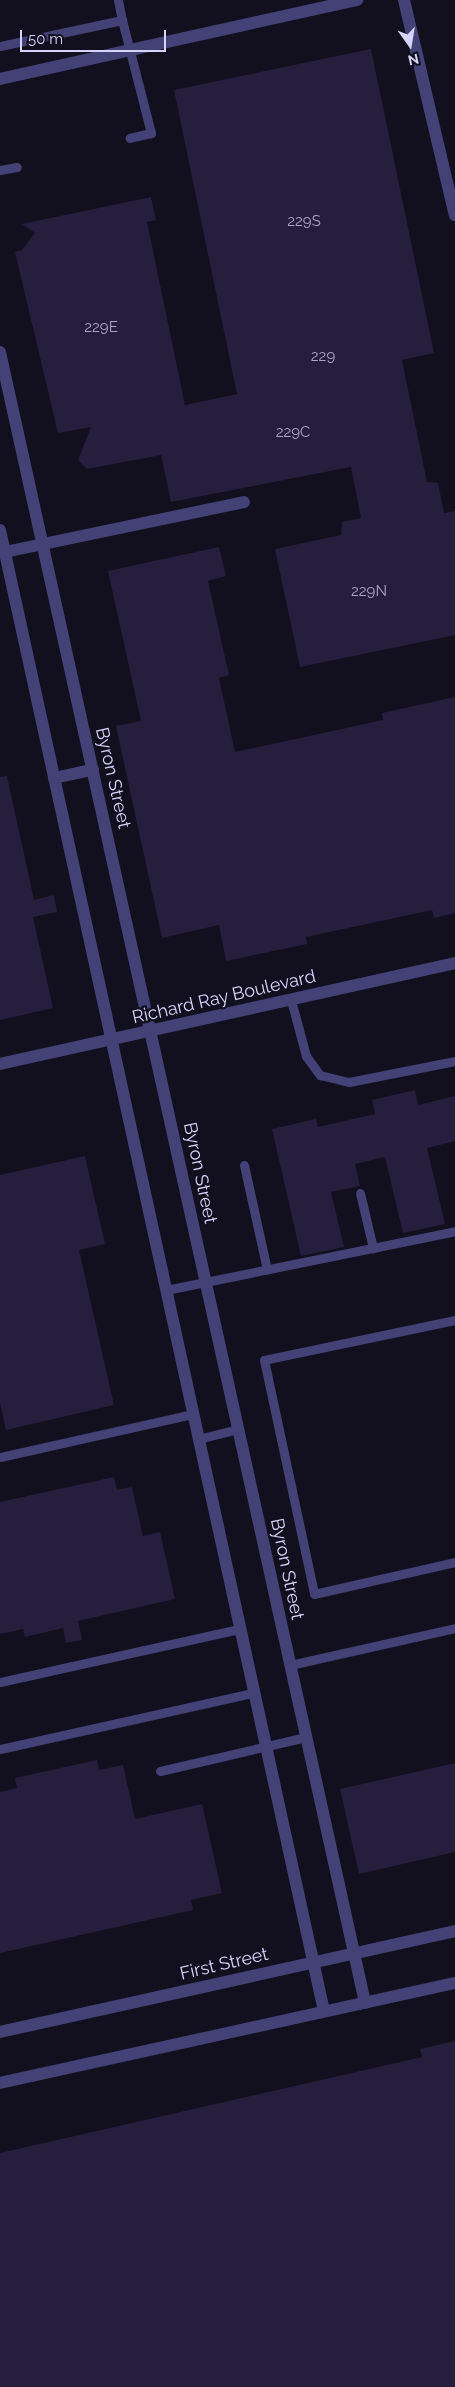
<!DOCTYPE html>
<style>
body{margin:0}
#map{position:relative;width:455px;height:2387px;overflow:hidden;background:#12101f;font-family:Raleway,sans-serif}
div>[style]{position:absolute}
.building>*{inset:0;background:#251e3d}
.service>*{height:9px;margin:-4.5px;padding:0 4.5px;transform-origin:4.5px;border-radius:4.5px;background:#444177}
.minor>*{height:12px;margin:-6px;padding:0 6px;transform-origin:6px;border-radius:6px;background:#444177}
.tertiary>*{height:12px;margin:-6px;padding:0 6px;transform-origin:6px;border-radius:6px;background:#444177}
span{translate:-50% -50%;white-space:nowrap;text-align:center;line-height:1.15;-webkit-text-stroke:4.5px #12101f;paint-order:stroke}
.number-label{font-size:15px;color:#aba6ca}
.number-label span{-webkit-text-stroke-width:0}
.street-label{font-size:18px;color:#d8d4f9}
.north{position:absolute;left:385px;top:20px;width:50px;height:50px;-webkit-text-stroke:4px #12101f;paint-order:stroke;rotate:167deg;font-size:14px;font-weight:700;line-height:20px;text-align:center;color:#d8d4f9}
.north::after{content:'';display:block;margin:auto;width:18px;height:22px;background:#d8d4f9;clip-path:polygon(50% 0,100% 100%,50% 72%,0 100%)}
.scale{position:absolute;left:20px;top:30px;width:146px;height:22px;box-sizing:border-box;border:2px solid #d8d4f9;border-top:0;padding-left:6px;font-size:15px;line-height:18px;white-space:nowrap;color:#d8d4f9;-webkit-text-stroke:4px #12101f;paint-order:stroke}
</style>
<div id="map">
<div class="building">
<i style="clip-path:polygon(371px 49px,434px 353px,402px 360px,427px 482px,438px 483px,444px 513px,455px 511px,455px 635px,300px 667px,275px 549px,341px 535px,342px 522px,361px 518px,351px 467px,171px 502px,161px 455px,87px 469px,78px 460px,91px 427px,58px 433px,15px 252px,22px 250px,35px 233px,22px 224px,151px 197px,156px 220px,147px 222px,185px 405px,237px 394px,174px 90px)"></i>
<i style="clip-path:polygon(219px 547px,226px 576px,208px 581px,229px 675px,219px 678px,235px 752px,383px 720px,382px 713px,455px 697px,455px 913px,434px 918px,432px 910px,306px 937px,307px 944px,226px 961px,219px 925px,162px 938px,116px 726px,141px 721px,108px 571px)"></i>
<i style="clip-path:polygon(7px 776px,34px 900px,54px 895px,57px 912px,33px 917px,53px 1008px,0 1020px,0 777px)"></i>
<i style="clip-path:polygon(415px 1090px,418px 1105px,455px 1096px,455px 1141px,427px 1148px,445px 1224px,403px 1233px,385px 1157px,355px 1164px,360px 1186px,331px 1192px,344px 1247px,301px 1256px,272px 1129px,316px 1119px,318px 1127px,375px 1114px,372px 1100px)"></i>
<i style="clip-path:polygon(85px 1156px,105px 1244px,79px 1250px,114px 1405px,6px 1430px,0 1403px,0 1175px)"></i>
<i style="clip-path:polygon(114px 1477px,117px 1490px,132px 1487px,143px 1536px,160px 1532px,175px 1599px,78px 1621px,82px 1640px,66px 1643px,63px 1628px,25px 1637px,23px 1629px,0 1634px,0 1502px)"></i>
<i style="clip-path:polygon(97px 1760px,99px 1770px,123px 1765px,135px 1819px,202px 1804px,222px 1893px,191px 1900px,193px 1910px,0 1953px,0 1792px,17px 1788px,15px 1778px)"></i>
<i style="clip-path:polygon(455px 1763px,455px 1852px,359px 1874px,340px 1789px)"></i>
<i style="clip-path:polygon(455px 2041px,455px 2387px,0 2387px,0 2153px,422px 2057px,420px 2049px)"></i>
</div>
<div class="service">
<i style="left:118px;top:0;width:20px;rotate:79deg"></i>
<i style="left:0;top:46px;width:125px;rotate:-12deg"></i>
<i style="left:122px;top:20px;width:117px;rotate:75.6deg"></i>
<i style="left:151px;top:133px;width:22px;rotate:167deg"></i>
<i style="left:0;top:170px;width:17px;rotate:-10deg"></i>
<i style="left:291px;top:1000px;width:58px;rotate:75deg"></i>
<i style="left:306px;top:1056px;width:24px;rotate:54deg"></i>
<i style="left:320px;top:1075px;width:30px;rotate:14deg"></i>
<i style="left:349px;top:1082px;width:108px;rotate:-11.2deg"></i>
<i style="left:244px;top:1165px;width:107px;rotate:77.6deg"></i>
<i style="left:360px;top:1193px;width:57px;rotate:76.7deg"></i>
<i style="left:166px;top:1290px;width:295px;rotate:-11.5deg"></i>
<i style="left:455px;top:1320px;width:195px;rotate:168.2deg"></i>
<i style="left:264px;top:1360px;width:239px;rotate:77.9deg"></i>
<i style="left:314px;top:1594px;width:145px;rotate:-12.8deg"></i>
<i style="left:198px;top:1439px;width:41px;rotate:-14deg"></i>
<i style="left:0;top:1457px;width:198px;rotate:-12.6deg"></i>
<i style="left:290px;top:1665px;width:169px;rotate:-12.6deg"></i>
<i style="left:0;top:1682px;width:246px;rotate:-12.5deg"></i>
<i style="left:0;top:1749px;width:259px;rotate:-12.5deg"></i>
<i style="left:160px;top:1771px;width:150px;rotate:-13.1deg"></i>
</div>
<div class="minor">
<i style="left:404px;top:0;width:221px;rotate:76.7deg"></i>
<i style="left:0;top:79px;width:366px;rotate:-12.5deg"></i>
<i style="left:0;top:352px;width:1691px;rotate:77.53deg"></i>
<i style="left:0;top:530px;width:1516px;rotate:77.66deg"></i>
<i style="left:5px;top:552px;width:244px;rotate:-11.8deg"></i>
<i style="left:54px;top:778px;width:40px;rotate:-12deg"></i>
<i style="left:0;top:1064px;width:466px;rotate:-12.5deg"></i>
</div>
<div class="tertiary">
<i style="left:0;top:2032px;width:466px;rotate:-12.5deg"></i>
<i style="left:0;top:2083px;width:466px;rotate:-12.4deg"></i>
</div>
<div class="number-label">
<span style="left:304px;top:222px">229S</span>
<span style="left:101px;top:328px">229E</span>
<span style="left:323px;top:357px">229</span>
<span style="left:293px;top:433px">229C</span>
<span style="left:369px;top:592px">229N</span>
</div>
<div class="street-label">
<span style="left:113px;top:778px;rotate:77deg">Byron Street</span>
<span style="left:224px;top:997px;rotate:-13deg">Richard Ray Boulevard</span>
<span style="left:200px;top:1173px;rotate:78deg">Byron Street</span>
<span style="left:287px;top:1569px;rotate:78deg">Byron Street</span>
<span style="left:224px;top:1964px;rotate:-13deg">First Street</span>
</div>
<div class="north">N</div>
<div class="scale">50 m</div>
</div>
